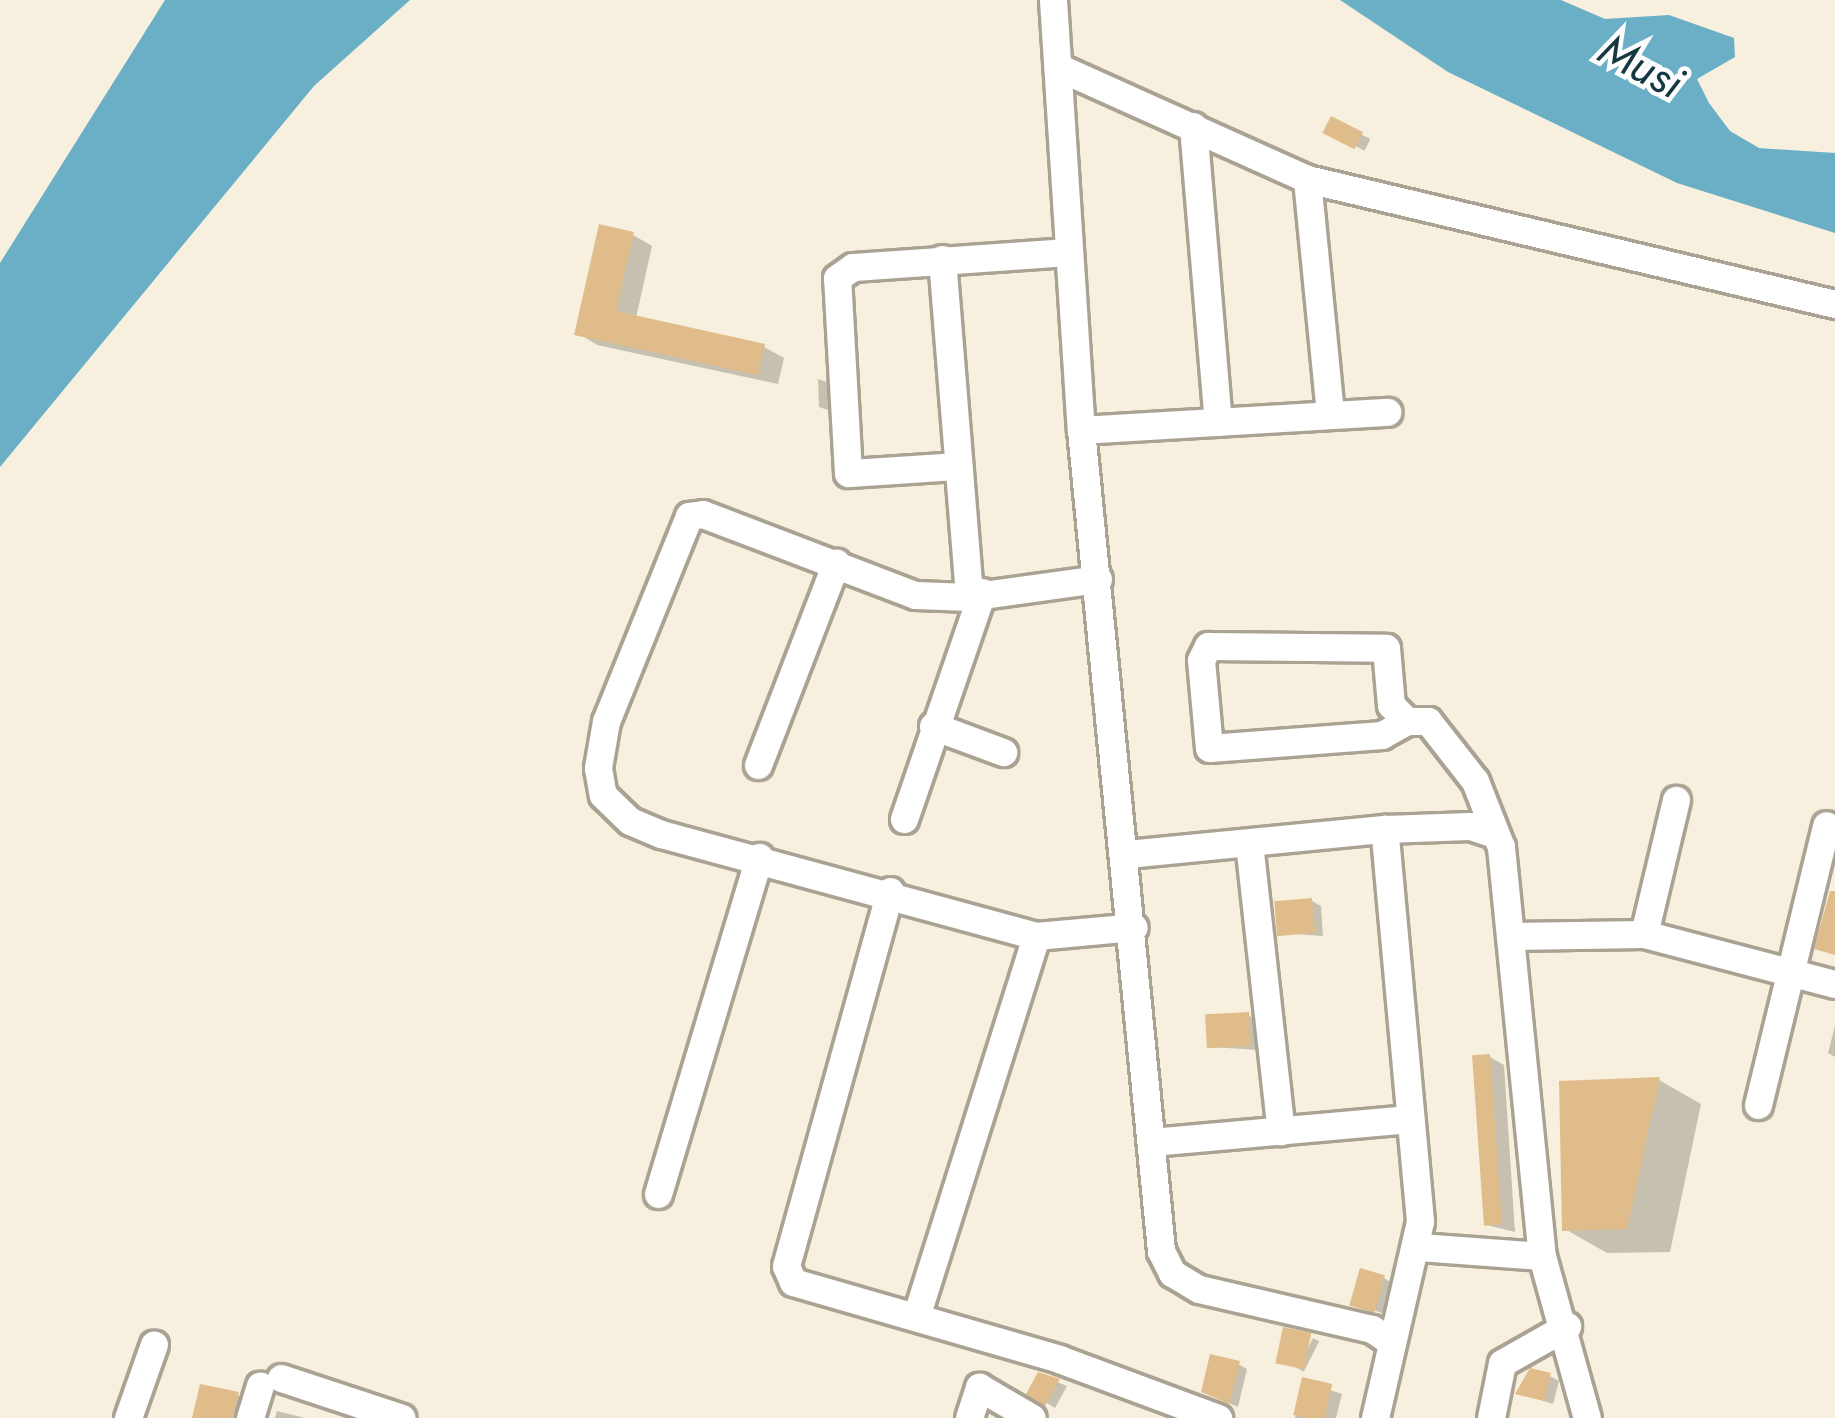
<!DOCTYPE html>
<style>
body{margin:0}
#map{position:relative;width:1835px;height:1418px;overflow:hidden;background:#f8f0de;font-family:Jost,sans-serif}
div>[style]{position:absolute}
.water>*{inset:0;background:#6aafc5}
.shadow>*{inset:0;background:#0003;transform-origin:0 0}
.building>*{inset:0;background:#e1bc8b;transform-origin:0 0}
.roads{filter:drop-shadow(3px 0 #aaa292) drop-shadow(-3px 0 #aaa292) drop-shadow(0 3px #aaa292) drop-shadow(0 -3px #aaa292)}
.minor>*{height:27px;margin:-13.5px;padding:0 13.5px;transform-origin:13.5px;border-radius:13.5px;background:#fff}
span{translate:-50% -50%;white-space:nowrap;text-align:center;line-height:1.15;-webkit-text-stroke:9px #fefefe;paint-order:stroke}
.water-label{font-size:45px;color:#153741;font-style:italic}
</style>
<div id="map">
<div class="water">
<i style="clip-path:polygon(165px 0,410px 0,314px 86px,0 467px,0 263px)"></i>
<i style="clip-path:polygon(1340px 0,1561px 0,1605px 19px,1669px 15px,1734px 38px,1735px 57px,1697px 79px,1709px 103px,1730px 131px,1759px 148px,1835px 153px,1835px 233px,1677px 183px,1448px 72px)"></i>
</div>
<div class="shadow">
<i style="left:1333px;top:120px;width:42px;height:13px;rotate:27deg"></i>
<i style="clip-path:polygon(633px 235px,652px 246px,636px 318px,764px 347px,784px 358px,778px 384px,597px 345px,578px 333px)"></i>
<i style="clip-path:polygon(818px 379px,833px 384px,834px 412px,819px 407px)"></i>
<i style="clip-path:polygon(1312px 901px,1321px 906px,1323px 936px,1280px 933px)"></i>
<i style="clip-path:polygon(1248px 1015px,1257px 1020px,1259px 1050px,1210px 1047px)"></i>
<i style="clip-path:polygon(1835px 1026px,1835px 1057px,1828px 1053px)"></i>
<i style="clip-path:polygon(1490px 1057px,1504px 1065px,1515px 1232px,1487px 1225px)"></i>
<i style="clip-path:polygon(1659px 1080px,1701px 1104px,1670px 1252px,1607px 1253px,1565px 1229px)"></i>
<i style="clip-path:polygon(1384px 1278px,1392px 1283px,1385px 1314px,1354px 1304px)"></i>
<i style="left:1313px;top:1338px;width:7px;height:34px;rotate:27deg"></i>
<i style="clip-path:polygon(1238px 1364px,1247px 1369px,1238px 1407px,1213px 1396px)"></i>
<i style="clip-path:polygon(1040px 1375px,1067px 1386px,1055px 1408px,1030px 1393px)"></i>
<i style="clip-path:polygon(1550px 1376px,1559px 1381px,1553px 1404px,1519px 1393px)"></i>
<i style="clip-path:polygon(1304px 1381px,1342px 1394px,1336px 1418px,1295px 1418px)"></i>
<i style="clip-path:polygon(238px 1395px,246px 1400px,241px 1418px,193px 1418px)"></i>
<i style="clip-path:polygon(277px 1411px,305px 1418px,275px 1418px)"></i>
</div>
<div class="building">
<i style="left:1331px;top:116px;width:36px;height:19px;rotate:27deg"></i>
<i style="clip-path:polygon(599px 224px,634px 232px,616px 311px,765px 344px,758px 375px,574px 335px)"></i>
<i style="clip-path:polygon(1830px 891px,1835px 891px,1835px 955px,1814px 949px)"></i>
<i style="left:1312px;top:898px;width:35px;height:38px;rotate:85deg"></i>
<i style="left:1249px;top:1012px;width:34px;height:44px;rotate:87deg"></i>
<i style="left:1490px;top:1054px;width:171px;height:18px;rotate:86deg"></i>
<i style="clip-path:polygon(1660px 1077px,1627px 1229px,1562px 1231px,1559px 1081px)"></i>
<i style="left:1360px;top:1268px;width:26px;height:39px;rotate:16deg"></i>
<i style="left:1283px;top:1327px;width:29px;height:37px;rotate:12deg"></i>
<i style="clip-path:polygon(1210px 1354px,1240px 1361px,1229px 1404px,1201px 1392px)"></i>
<i style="clip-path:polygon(1530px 1368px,1551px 1373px,1544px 1401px,1515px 1394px)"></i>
<i style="clip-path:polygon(1038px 1372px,1060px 1379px,1045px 1406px,1026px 1394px)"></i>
<i style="left:1302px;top:1377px;width:31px;height:39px;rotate:13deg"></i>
<i style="clip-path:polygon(200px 1384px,239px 1392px,232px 1418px,192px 1418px)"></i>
</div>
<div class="roads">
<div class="minor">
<i style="left:1053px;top:0;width:431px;rotate:86.3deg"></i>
<i style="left:1081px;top:430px;width:825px;rotate:84.43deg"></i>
<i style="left:1161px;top:1251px;width:25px;rotate:63deg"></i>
<i style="left:1172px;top:1273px;width:31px;rotate:31deg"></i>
<i style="left:1199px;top:1289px;width:178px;rotate:13deg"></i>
<i style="left:1372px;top:1329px;width:22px;rotate:34deg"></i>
<i style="left:1058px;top:67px;width:273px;rotate:24.2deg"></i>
<i style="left:1307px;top:179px;width:543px;rotate:13.32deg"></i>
<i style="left:1193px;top:126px;width:297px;rotate:85.2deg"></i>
<i style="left:1307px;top:179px;width:237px;rotate:84.4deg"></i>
<i style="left:942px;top:259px;width:339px;rotate:85.4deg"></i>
<i style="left:1081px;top:430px;width:307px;rotate:-3.4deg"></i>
<i style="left:957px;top:466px;width:109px;rotate:176.3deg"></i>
<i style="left:848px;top:473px;width:195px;rotate:-93.2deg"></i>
<i style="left:837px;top:278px;width:19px;rotate:-35deg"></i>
<i style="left:853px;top:267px;width:216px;rotate:-4deg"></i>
<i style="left:1098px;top:579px;width:130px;rotate:172.1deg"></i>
<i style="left:969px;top:597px;width:54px;rotate:-177.9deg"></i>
<i style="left:915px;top:595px;width:227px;rotate:-159.1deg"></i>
<i style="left:703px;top:514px;width:14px;rotate:172deg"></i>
<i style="left:689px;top:516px;width:221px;rotate:112deg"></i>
<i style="left:606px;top:721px;width:48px;rotate:99.7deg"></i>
<i style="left:598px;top:768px;width:27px;rotate:80deg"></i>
<i style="left:603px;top:795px;width:37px;rotate:44deg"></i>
<i style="left:630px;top:821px;width:34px;rotate:23deg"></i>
<i style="left:661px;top:834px;width:389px;rotate:15.2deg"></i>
<i style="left:1036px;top:936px;width:98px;rotate:-5.2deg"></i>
<i style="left:1407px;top:721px;width:29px;rotate:151deg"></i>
<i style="left:1382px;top:735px;width:173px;rotate:175.7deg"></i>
<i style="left:1209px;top:748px;width:88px;rotate:-95.2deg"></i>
<i style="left:1201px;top:660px;width:16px;rotate:-63deg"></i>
<i style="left:1208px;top:646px;width:178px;rotate:0.6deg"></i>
<i style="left:1386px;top:648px;width:57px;rotate:85deg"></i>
<i style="left:1391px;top:705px;width:23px;rotate:45deg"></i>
<i style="left:1407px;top:721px;width:21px"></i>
<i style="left:1428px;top:721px;width:76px;rotate:51.9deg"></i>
<i style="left:1475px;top:781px;width:71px;rotate:68.5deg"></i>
<i style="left:1501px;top:847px;width:411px;rotate:84.3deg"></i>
<i style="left:1542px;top:1256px;width:168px;rotate:74.5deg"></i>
<i style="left:933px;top:726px;width:75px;rotate:20.4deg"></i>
<i style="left:758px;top:765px;width:217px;rotate:-68.9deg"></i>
<i style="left:904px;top:819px;width:240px;rotate:-71deg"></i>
<i style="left:1249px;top:843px;width:290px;rotate:83.7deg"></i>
<i style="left:1127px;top:854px;width:258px;rotate:-5.6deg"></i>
<i style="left:1384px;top:829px;width:86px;rotate:-2deg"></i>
<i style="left:1470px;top:826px;width:23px;rotate:18deg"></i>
<i style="left:890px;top:891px;width:389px;rotate:105.5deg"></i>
<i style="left:786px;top:1266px;width:17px;rotate:66deg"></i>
<i style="left:793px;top:1282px;width:277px;rotate:16.1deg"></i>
<i style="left:1059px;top:1359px;width:170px;rotate:20.4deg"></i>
<i style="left:1644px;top:934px;width:138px;rotate:-76.6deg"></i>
<i style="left:1510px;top:936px;width:134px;rotate:-0.9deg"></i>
<i style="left:1644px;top:934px;width:197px;rotate:14.7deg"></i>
<i style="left:1758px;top:1105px;width:288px;rotate:-76.3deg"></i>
<i style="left:1151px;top:1142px;width:257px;rotate:-5.1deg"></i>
<i style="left:658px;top:1194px;width:352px;rotate:-73.3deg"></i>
<i style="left:1419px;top:1247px;width:123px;rotate:4.2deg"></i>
<i style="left:916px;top:1317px;width:399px;rotate:-72.5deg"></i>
<i style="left:281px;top:1378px;width:127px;rotate:18.3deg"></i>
<i style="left:128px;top:1418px;width:78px;rotate:-70.6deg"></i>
<i style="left:250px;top:1418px;width:34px;rotate:-73deg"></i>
<i style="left:969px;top:1418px;width:33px;rotate:-72deg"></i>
<i style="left:979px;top:1387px;width:61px;rotate:30.3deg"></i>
<i style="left:1375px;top:1418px;width:202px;rotate:-77.1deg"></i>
<i style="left:1420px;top:1221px;width:394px;rotate:-95.2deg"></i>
<i style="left:1491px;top:1418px;width:56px;rotate:-78.7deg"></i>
<i style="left:1502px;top:1363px;width:75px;rotate:-29.6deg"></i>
</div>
</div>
<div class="water-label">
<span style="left:1641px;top:66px;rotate:28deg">Musi</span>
</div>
</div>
